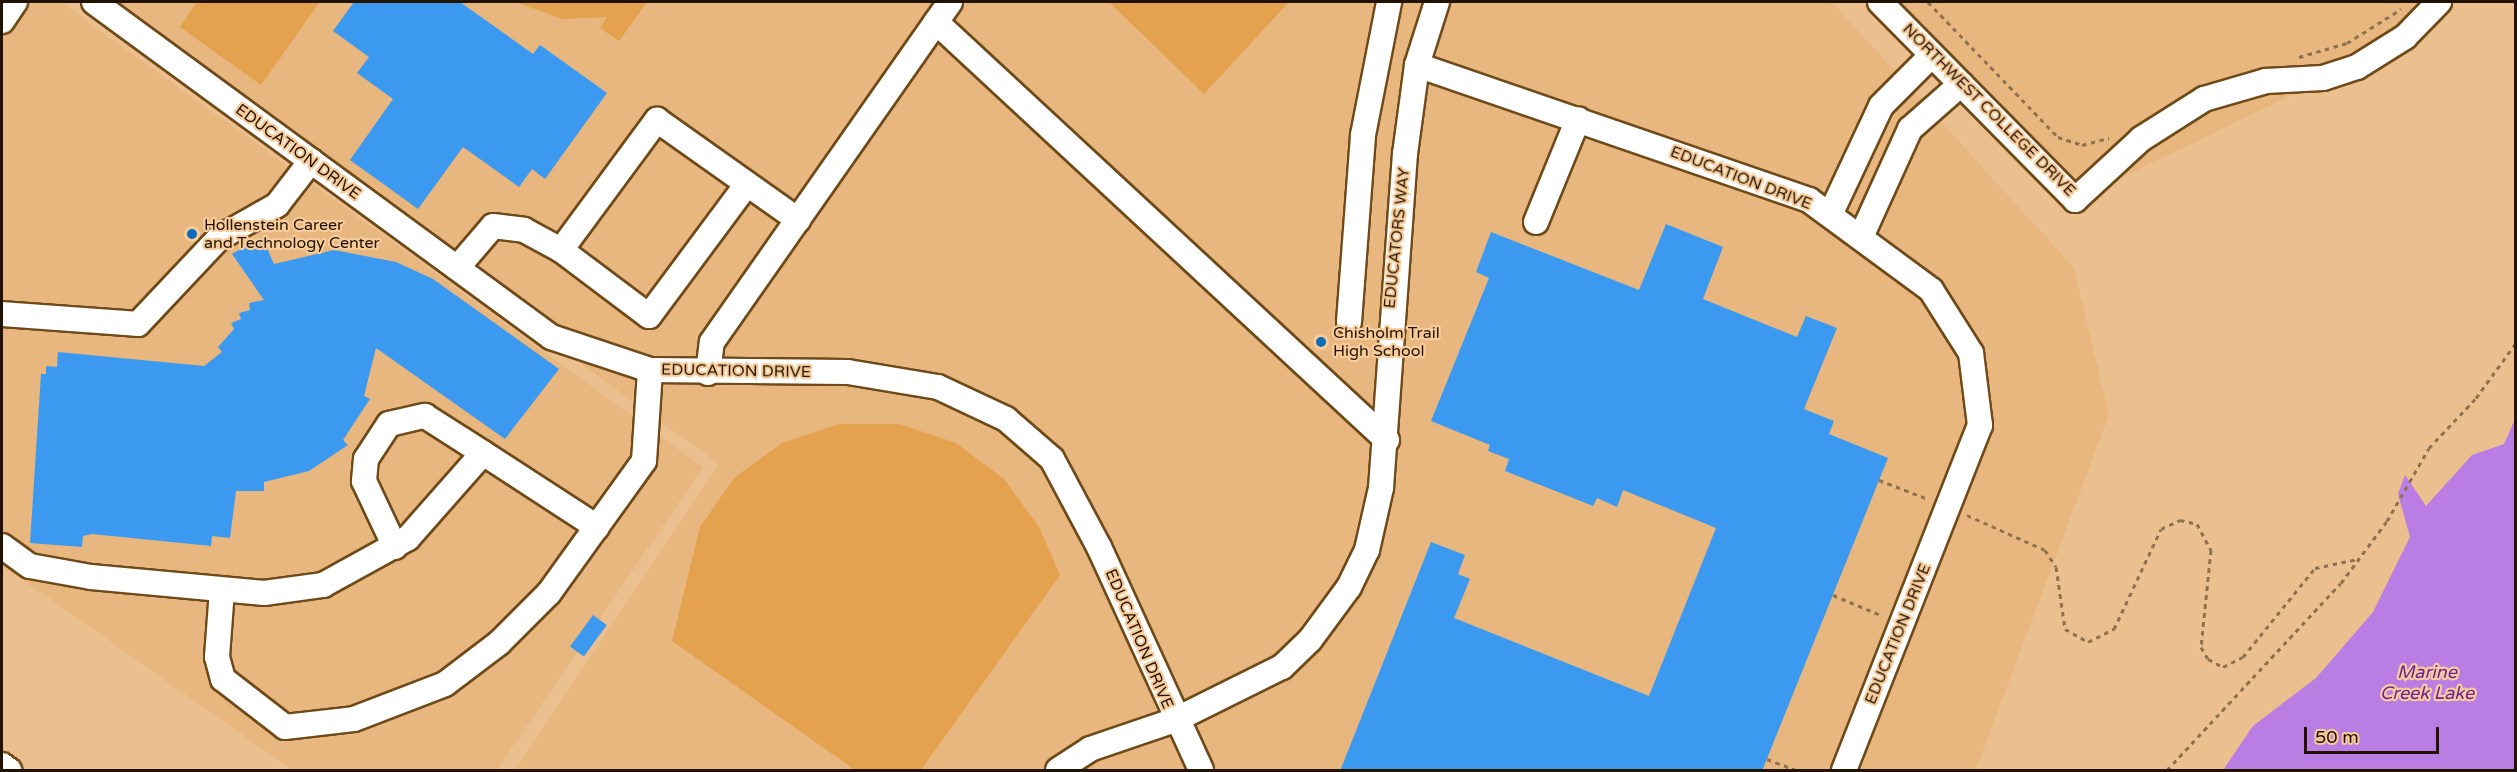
<!DOCTYPE html>
<style>
body{margin:0}
#map{position:relative;width:2517px;height:772px;overflow:hidden;background:#ebc08e;font-family:"Varela Round",sans-serif}
div>[style]{position:absolute}
.built>*{inset:0;background:#e7b77f}
.green>*{inset:0;background:#e4a24f}
.water>*{inset:0;background:#b97de3}
.building>*{inset:0;background:#3c99f0;transform-origin:0 0}
.path>*{height:3px;margin-top:-1.5px;transform-origin:0;background:repeating-linear-gradient(90deg,#90714e 0 4.5px,transparent 0 9px)}
.roads{filter:drop-shadow(2px 0 #6f4a18) drop-shadow(-2px 0 #6f4a18) drop-shadow(0 2px #6f4a18) drop-shadow(0 -2px #6f4a18)}
.minor>*{height:24px;margin:-12px;padding:0 12px;transform-origin:12px;border-radius:12px;background:#fff}
.dots>*{width:16px;height:16px;translate:-50% -50%;box-sizing:border-box;border:3px solid #f8cc9a;border-radius:50%}
span{translate:-50% -50%;white-space:nowrap;text-align:center;line-height:1.15;-webkit-text-stroke:4.5px #f8cc9a;paint-order:stroke}
.street-label{font-size:16px;color:#221201}
.poi-label{font-size:16px;color:#221201}
.left{translate:0 -50%;text-align:left}
.water-label{font-size:18px;color:#6f219a;font-style:italic}
.frame{position:absolute;inset:0;border:3px solid #221201;pointer-events:none}
.scale{position:absolute;left:2304px;top:727px;width:135px;height:27px;box-sizing:border-box;border:3px solid #221201;border-top:0;padding-left:8px;font-size:18px;line-height:21px;white-space:nowrap;color:#221201;-webkit-text-stroke:4px #f8cc9a;paint-order:stroke}
</style>
<div id="map">
<div class="built">
<i style="clip-path:polygon(2px 2px,61px 2px,703px 467px,497px 770px,292px 770px,2px 565px)"></i>
<i style="clip-path:polygon(81px 2px,1832px 2px,2074px 268px,2109px 415px,1976px 770px,515px 770px,719px 464px)"></i>
<i style="clip-path:polygon(1873px 2px,2428px 2px,2385px 50px,2075px 200px)"></i>
</div>
<div class="green">
<i style="clip-path:polygon(197px 2px,317px 2px,319px 3px,261px 85px,180px 27px)"></i>
<i style="clip-path:polygon(516px 2px,647px 2px,619px 41px,600px 28px,607px 17px,562px 19px)"></i>
<i style="clip-path:polygon(1109px 2px,1289px 2px,1204px 94px)"></i>
<i style="clip-path:polygon(839px 424px,899px 424px,956px 443px,1004px 479px,1039px 527px,1060px 575px,921px 770px,855px 770px,672px 641px,700px 527px,734px 478px,782px 443px)"></i>
</div>
<div class="water">
<i style="clip-path:polygon(2515px 419px,2515px 770px,2223px 770px,2253px 726px,2316px 678px,2373px 612px,2410px 537px,2398px 494px,2405px 475px,2426px 506px,2472px 455px,2504px 444px)"></i>
</div>
<div class="building">
<i style="clip-path:polygon(354px 2px,460px 2px,533px 54px,540px 45px,607px 93px,545px 179px,532px 169px,519px 187px,463px 147px,418px 209px,350px 160px,393px 99px,357px 73px,369px 57px,333px 31px)"></i>
<i style="clip-path:polygon(1666px 224px,1723px 247px,1703px 299px,1797px 337px,1806px 316px,1837px 328px,1804px 409px,1834px 421px,1829px 434px,1888px 458px,1762px 771px,1340px 771px,1431px 542px,1465px 555px,1458px 574px,1470px 579px,1454px 618px,1649px 696px,1716px 528px,1623px 490px,1617px 507px,1597px 498px,1593px 506px,1505px 471px,1509px 459px,1488px 451px,1490px 445px,1431px 421px,1489px 278px,1476px 272px,1491px 232px,1639px 290px)"></i>
<i style="clip-path:polygon(262px 237px,274px 264px,334px 250px,396px 262px,433px 279px,559px 369px,505px 439px,376px 348px,364px 396px,370px 399px,343px 440px,348px 445px,309px 471px,264px 482px,264px 491px,236px 491px,230px 538px,212px 536px,211px 546px,92px 534px,83px 536px,82px 547px,30px 543px,41px 374px,46px 374px,46px 366px,57px 367px,58px 352px,204px 366px,222px 352px,218px 347px,234px 329px,231px 323px,241px 319px,239px 313px,250px 310px,249px 303px,264px 300px,232px 254px)"></i>
<i style="left:593px;top:615px;width:17px;height:39px;rotate:36deg"></i>
</div>
<div class="path">
<i style="left:1928px;top:2px;width:187px;rotate:46.1deg"></i>
<i style="left:2058px;top:137px;width:25px;rotate:18deg"></i>
<i style="left:2082px;top:145px;width:28px;rotate:-15deg"></i>
<i style="left:2299px;top:57px;width:50px;rotate:-16.3deg"></i>
<i style="left:2347px;top:43px;width:64px;rotate:-32.2deg"></i>
<i style="left:1879px;top:480px;width:53px;rotate:21.2deg"></i>
<i style="left:1967px;top:515px;width:85px;rotate:24.2deg"></i>
<i style="left:2045px;top:550px;width:20px;rotate:57deg"></i>
<i style="left:2056px;top:567px;width:63px;rotate:81.7deg"></i>
<i style="left:2065px;top:629px;width:26px;rotate:29deg"></i>
<i style="left:2088px;top:642px;width:29px;rotate:-27deg"></i>
<i style="left:2114px;top:629px;width:110px;rotate:-64.8deg"></i>
<i style="left:2161px;top:529px;width:21px;rotate:-25deg"></i>
<i style="left:2180px;top:520px;width:17px;rotate:13deg"></i>
<i style="left:2197px;top:524px;width:30px;rotate:62deg"></i>
<i style="left:2211px;top:550px;width:98px;rotate:95.9deg"></i>
<i style="left:2201px;top:647px;width:14px;rotate:60deg"></i>
<i style="left:2208px;top:659px;width:17px;rotate:28deg"></i>
<i style="left:2223px;top:667px;width:22px;rotate:-27deg"></i>
<i style="left:2243px;top:657px;width:114px;rotate:-51deg"></i>
<i style="left:2315px;top:568px;width:44px;rotate:-11.8deg"></i>
<i style="left:1833px;top:595px;width:54px;rotate:22.8deg"></i>
<i style="left:1767px;top:759px;width:31px;rotate:21deg"></i>
<i style="left:2167px;top:770px;width:255px;rotate:-47.1deg"></i>
<i style="left:2341px;top:583px;width:77px;rotate:-53.4deg"></i>
<i style="left:2387px;top:521px;width:84px;rotate:-60.1deg"></i>
<i style="left:2429px;top:448px;width:69px;rotate:-46.8deg"></i>
<i style="left:2476px;top:398px;width:68px;rotate:-54deg"></i>
</div>
<div class="roads">
<div class="minor">
<i style="left:94px;top:2px;width:567px;rotate:36.24deg"></i>
<i style="left:551px;top:337px;width:104px;rotate:18.4deg"></i>
<i style="left:650px;top:370px;width:198px;rotate:0.6deg"></i>
<i style="left:848px;top:372px;width:91px;rotate:9.5deg"></i>
<i style="left:938px;top:387px;width:75px;rotate:25.2deg"></i>
<i style="left:1006px;top:419px;width:61px;rotate:41deg"></i>
<i style="left:1052px;top:459px;width:100px;rotate:61.9deg"></i>
<i style="left:1099px;top:547px;width:245px;rotate:65.4deg"></i>
<i style="left:1880px;top:2px;width:278px;rotate:45.4deg"></i>
<i style="left:2075px;top:200px;width:90px;rotate:-42.7deg"></i>
<i style="left:2141px;top:139px;width:75px;rotate:-32.4deg"></i>
<i style="left:2204px;top:99px;width:65px;rotate:-16.2deg"></i>
<i style="left:2266px;top:81px;width:57px;rotate:-3deg"></i>
<i style="left:2323px;top:78px;width:36px;rotate:-18deg"></i>
<i style="left:2357px;top:67px;width:57px;rotate:-32deg"></i>
<i style="left:2405px;top:37px;width:49px;rotate:-45.8deg"></i>
<i style="left:2px;top:21px;width:23px;rotate:-56deg"></i>
<i style="left:936px;top:22px;width:615px;rotate:42.83deg"></i>
<i style="left:1417px;top:65px;width:415px;rotate:19deg"></i>
<i style="left:1809px;top:200px;width:152px;rotate:36.4deg"></i>
<i style="left:1931px;top:290px;width:75px;rotate:57.6deg"></i>
<i style="left:1971px;top:353px;width:73px;rotate:82.9deg"></i>
<i style="left:1980px;top:425px;width:371px;rotate:111.5deg"></i>
<i style="left:1830px;top:215px;width:120px;rotate:-64.9deg"></i>
<i style="left:1881px;top:106px;width:72px;rotate:-45deg"></i>
<i style="left:1536px;top:222px;width:111px;rotate:-67.8deg"></i>
<i style="left:1861px;top:237px;width:119px;rotate:-65.6deg"></i>
<i style="left:1910px;top:129px;width:68px;rotate:-41.4deg"></i>
<i style="left:561px;top:250px;width:110px;rotate:36.9deg"></i>
<i style="left:649px;top:316px;width:164px;rotate:-53.4deg"></i>
<i style="left:457px;top:268px;width:55px;rotate:-49.4deg"></i>
<i style="left:493px;top:226px;width:31px;rotate:7deg"></i>
<i style="left:524px;top:230px;width:42px;rotate:28.4deg"></i>
<i style="left:561px;top:250px;width:162px;rotate:-53.6deg"></i>
<i style="left:657px;top:120px;width:173px;rotate:35.3deg"></i>
<i style="left:2px;top:314px;width:136px;rotate:4.2deg"></i>
<i style="left:138px;top:324px;width:118px;rotate:-46.7deg"></i>
<i style="left:219px;top:238px;width:67px;rotate:-29.6deg"></i>
<i style="left:277px;top:205px;width:56px;rotate:-52.3deg"></i>
<i style="left:1349px;top:322px;width:188px;rotate:-85.7deg"></i>
<i style="left:1363px;top:135px;width:136px;rotate:-78.9deg"></i>
<i style="left:708px;top:373px;width:31px;rotate:-83deg"></i>
<i style="left:712px;top:342px;width:415px;rotate:-55deg"></i>
<i style="left:2px;top:546px;width:34px;rotate:36deg"></i>
<i style="left:30px;top:566px;width:62px;rotate:10.2deg"></i>
<i style="left:91px;top:577px;width:174px;rotate:5.3deg"></i>
<i style="left:264px;top:593px;width:60px;rotate:-7.7deg"></i>
<i style="left:323px;top:585px;width:97px;rotate:-28.9deg"></i>
<i style="left:408px;top:538px;width:113px;rotate:-48.6deg"></i>
<i style="left:483px;top:453px;width:136px;rotate:33deg"></i>
<i style="left:395px;top:547px;width:73px;rotate:-115.2deg"></i>
<i style="left:364px;top:481px;width:22px;rotate:-85deg"></i>
<i style="left:366px;top:459px;width:42px;rotate:-56.7deg"></i>
<i style="left:389px;top:424px;width:37px;rotate:-13deg"></i>
<i style="left:425px;top:416px;width:69px;rotate:32.5deg"></i>
<i style="left:222px;top:590px;width:67px;rotate:94.3deg"></i>
<i style="left:217px;top:657px;width:23px;rotate:75deg"></i>
<i style="left:223px;top:679px;width:78px;rotate:37.7deg"></i>
<i style="left:285px;top:727px;width:69px;rotate:-6.6deg"></i>
<i style="left:354px;top:719px;width:97px;rotate:-21deg"></i>
<i style="left:445px;top:684px;width:68px;rotate:-37.2deg"></i>
<i style="left:499px;top:643px;width:71px;rotate:-45deg"></i>
<i style="left:549px;top:593px;width:163px;rotate:-54.3deg"></i>
<i style="left:644px;top:461px;width:91px;rotate:-86.2deg"></i>
<i style="left:2px;top:765px;width:9px;rotate:36deg"></i>
<i style="left:1058px;top:770px;width:38px;rotate:-33deg"></i>
<i style="left:1090px;top:749px;width:90px;rotate:-18.8deg"></i>
<i style="left:1175px;top:720px;width:119px;rotate:-26.4deg"></i>
<i style="left:1282px;top:667px;width:39px;rotate:-44deg"></i>
<i style="left:1310px;top:640px;width:66px;rotate:-53.7deg"></i>
<i style="left:1349px;top:587px;width:41px;rotate:-64.1deg"></i>
<i style="left:1367px;top:550px;width:64px;rotate:-77.3deg"></i>
<i style="left:1381px;top:488px;width:335px;rotate:-85.9deg"></i>
<i style="left:1405px;top:154px;width:90px;rotate:-82.3deg"></i>
<i style="left:1417px;top:65px;width:66px;rotate:-72.4deg"></i>
</div>
</div>
<div class="dots">
<i style="left:192px;top:234px;background:#0c6cb9"></i>
<i style="left:1321px;top:342px;background:#0c6cb9"></i>
</div>
<div class="street-label">
<span style="left:1989px;top:110px;rotate:45deg">NORTHWEST COLLEGE DRIVE</span>
<span style="left:298px;top:152px;rotate:36deg">EDUCATION DRIVE</span>
<span style="left:1741px;top:178px;rotate:21deg">EDUCATION DRIVE</span>
<span style="left:1397px;top:238px;rotate:-84deg">EDUCATORS WAY</span>
<span style="left:736px;top:371px;rotate:1deg">EDUCATION DRIVE</span>
<span style="left:1898px;top:634px;rotate:-68deg">EDUCATION DRIVE</span>
<span style="left:1139px;top:639px;rotate:67deg">EDUCATION DRIVE</span>
</div>
<div class="poi-label">
<span class="left" style="left:204px;top:234px">Hollenstein Career<br>and Technology Center</span>
<span class="left" style="left:1333px;top:342px">Chisholm Trail<br>High School</span>
</div>
<div class="water-label">
<span style="left:2427px;top:683px">Marine<br>Creek Lake</span>
</div>
<div class="frame"></div>
<div class="scale">50 m</div>
</div>
